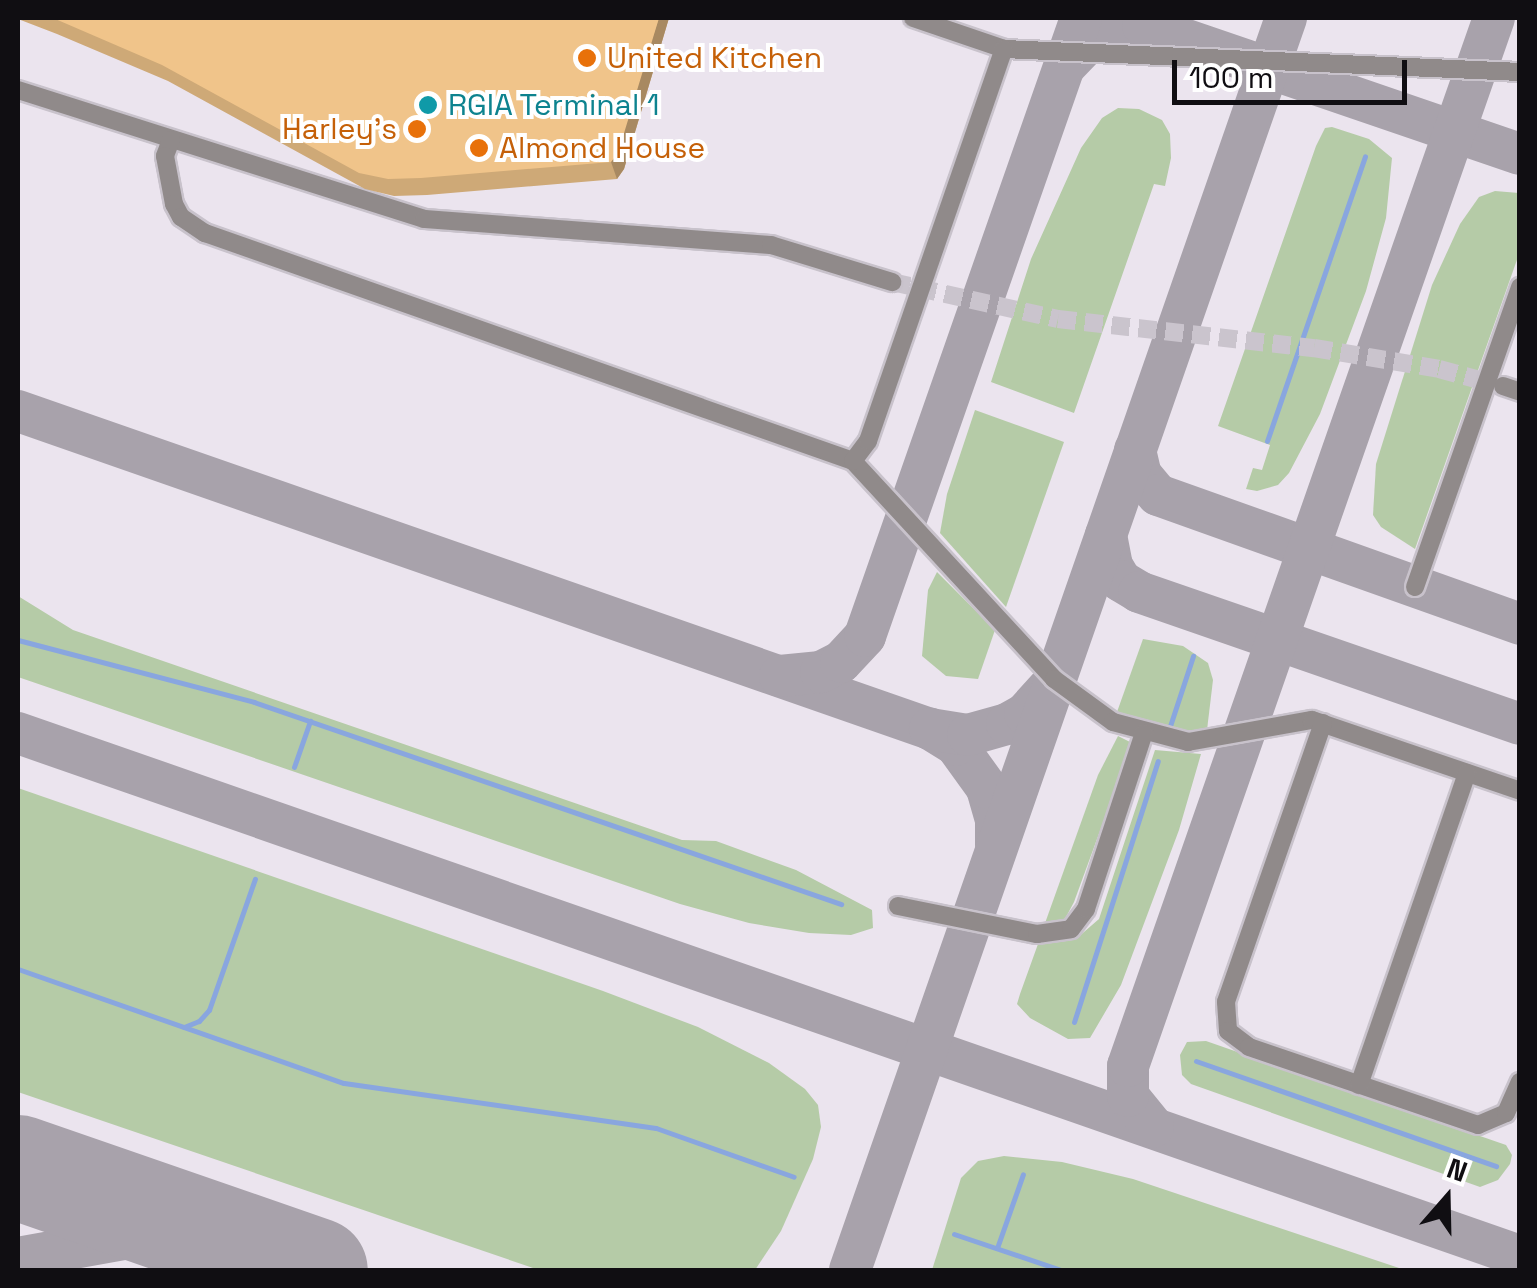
<!DOCTYPE html>
<meta charset="utf-8">
<style>
body{margin:0}
#map{position:relative;width:1537px;height:1288px;overflow:hidden;background:#ebe4ee;font-family:"Space Grotesk",sans-serif}
div>[style]{position:absolute}
.green>*{inset:0;background:#b5cba7}
.stream>*{height:5px;margin:-2.5px;padding:0 2.5px;transform-origin:2.5px;border-radius:2.5px;background:#89a6df}
.taxiway>*{height:42px;margin:-21px;padding:0 21px;transform-origin:21px;border-radius:21px;background:#a8a2ab}
.runway>*{height:105px;margin:-52.5px;padding:0 52.5px;transform-origin:52.5px;border-radius:52.5px;background:#a8a2ab}
.minor-tunnel>*{height:18px;margin-top:-9px;transform-origin:0;background:repeating-linear-gradient(90deg,#cac4cd 0 18px,transparent 0 27px)}
.roads{filter:drop-shadow(2px 0 #c8c2cb) drop-shadow(-2px 0 #c8c2cb) drop-shadow(0 2px #c8c2cb) drop-shadow(0 -2px #c8c2cb)}
.minor>*{height:18px;margin:-9px;padding:0 9px;transform-origin:9px;border-radius:9px;background:#908a8a}
.wall>*{inset:0;background:#cea977}
.shaded-wall>*{inset:0;background:#a88961}
.building>*{inset:0;background:#f0c48a}
.dots>*{width:28px;height:28px;translate:-50% -50%;box-sizing:border-box;border:5px solid #fff;border-radius:50%}
span{translate:-50% -50%;white-space:nowrap;text-align:center;line-height:1.15;-webkit-text-stroke:8px #fff;paint-order:stroke}
.food-label{font-size:30px;color:#c56008}
.left{translate:0 -50%;text-align:left}
.right{translate:-100% -50%;text-align:right}
.culture-label{font-size:30px;color:#0d838f}
.frame{position:absolute;inset:0;border:20px solid #100e12;pointer-events:none}
.north{position:absolute;left:1397px;top:1148px;width:100px;height:100px;-webkit-text-stroke:8px #fff;paint-order:stroke;rotate:20deg;font-size:28px;font-weight:700;line-height:40px;text-align:center;color:#100e12}
.north::after{content:'';display:block;margin:auto;width:35px;height:45px;background:#100e12;clip-path:polygon(50% 0,100% 100%,50% 72%,0 100%)}
.scale{position:absolute;left:1172px;top:60px;width:235px;height:45px;box-sizing:border-box;border:5px solid #100e12;border-top:0;padding-left:12px;font-size:30px;line-height:35px;white-space:nowrap;color:#100e12;-webkit-text-stroke:8px #fff;paint-order:stroke}
</style>
<div id="map">
<div class="green">
<i style="clip-path:polygon(1118px 108px,1139px 109px,1162px 120px,1170px 134px,1171px 158px,1165px 186px,1154px 184px,1074px 413px,991px 382px,1031px 259px,1081px 148px,1102px 118px)"></i>
<i style="clip-path:polygon(1332px 127px,1369px 139px,1392px 158px,1386px 218px,1366px 291px,1320px 414px,1289px 473px,1278px 485px,1257px 491px,1246px 489px,1253px 468px,1262px 470px,1270px 445px,1218px 426px,1316px 146px,1325px 128px)"></i>
<i style="clip-path:polygon(1495px 191px,1519px 193px,1519px 254px,1415px 549px,1381px 527px,1373px 515px,1376px 464px,1432px 285px,1460px 224px,1479px 197px)"></i>
<i style="clip-path:polygon(975px 410px,1064px 442px,1006px 607px,940px 533px,947px 494px)"></i>
<i style="clip-path:polygon(937px 572px,995px 630px,978px 679px,946px 676px,922px 656px,928px 590px)"></i>
<i style="clip-path:polygon(18px 596px,73px 630px,682px 840px,716px 841px,796px 870px,872px 910px,873px 928px,851px 935px,809px 933px,749px 923px,680px 904px,18px 677px)"></i>
<i style="clip-path:polygon(1143px 639px,1183px 646px,1208px 663px,1213px 680px,1207px 730px,1168px 731px,1117px 712px)"></i>
<i style="clip-path:polygon(1118px 736px,1130px 742px,1130px 749px,1074px 902px,1065px 919px,1044px 926px,1098px 775px)"></i>
<i style="clip-path:polygon(1155px 750px,1201px 754px,1179px 830px,1121px 985px,1090px 1038px,1068px 1039px,1030px 1018px,1017px 1004px,1020px 994px,1038px 944px,1077px 938px,1099px 919px)"></i>
<i style="clip-path:polygon(18px 788px,603px 991px,698px 1027px,769px 1063px,805px 1089px,818px 1105px,821px 1127px,813px 1159px,781px 1231px,755px 1270px,539px 1270px,18px 1092px)"></i>
<i style="clip-path:polygon(1206px 1041px,1506px 1145px,1512px 1155px,1510px 1164px,1498px 1180px,1480px 1187px,1191px 1084px,1182px 1075px,1180px 1055px,1187px 1042px)"></i>
<i style="clip-path:polygon(1004px 1156px,1062px 1162px,1133px 1179px,1405px 1270px,932px 1270px,961px 1178px,978px 1161px)"></i>
</div>
<div class="stream">
<i style="left:1267px;top:441px;width:301px;rotate:-71deg"></i>
<i style="left:18px;top:640px;width:244px;rotate:14.7deg"></i>
<i style="left:254px;top:702px;width:621px;rotate:18.99deg"></i>
<i style="left:1170px;top:726px;width:74px;rotate:-71.8deg"></i>
<i style="left:294px;top:767px;width:49px;rotate:-70.8deg"></i>
<i style="left:18px;top:969px;width:345px;rotate:19.3deg"></i>
<i style="left:344px;top:1083px;width:315px;rotate:8.2deg"></i>
<i style="left:656px;top:1128px;width:146px;rotate:19.5deg"></i>
<i style="left:1074px;top:1022px;width:274px;rotate:-72.2deg"></i>
<i style="left:184px;top:1027px;width:16px;rotate:-22deg"></i>
<i style="left:199px;top:1021px;width:15px;rotate:-48deg"></i>
<i style="left:209px;top:1010px;width:139px;rotate:-70.7deg"></i>
<i style="left:1196px;top:1061px;width:318px;rotate:19.3deg"></i>
<i style="left:954px;top:1234px;width:113px;rotate:18.6deg"></i>
<i style="left:997px;top:1248px;width:78px;rotate:-70.6deg"></i>
</div>
<div class="taxiway">
<i style="left:1067px;top:64px;width:40px;rotate:-46deg"></i>
<i style="left:1095px;top:35px;width:20px;rotate:-24deg"></i>
<i style="left:1113px;top:27px;width:30px;rotate:-4deg"></i>
<i style="left:1143px;top:25px;width:398px;rotate:18.9deg"></i>
<i style="left:18px;top:411px;width:966px;rotate:19.22deg"></i>
<i style="left:1135px;top:450px;width:26px;rotate:77deg"></i>
<i style="left:1141px;top:475px;width:26px;rotate:50deg"></i>
<i style="left:1158px;top:495px;width:384px;rotate:19.6deg"></i>
<i style="left:1106px;top:535px;width:32px;rotate:79deg"></i>
<i style="left:1112px;top:566px;width:17px;rotate:59deg"></i>
<i style="left:1121px;top:581px;width:21px;rotate:31deg"></i>
<i style="left:1139px;top:592px;width:403px;rotate:19.1deg"></i>
<i style="left:780px;top:676px;width:41px;rotate:-5.6deg"></i>
<i style="left:821px;top:672px;width:22px;rotate:-27deg"></i>
<i style="left:841px;top:662px;width:35px;rotate:-47deg"></i>
<i style="left:865px;top:636px;width:655px;rotate:-70.73deg"></i>
<i style="left:18px;top:733px;width:1590px;rotate:19.2deg"></i>
<i style="left:996px;top:845px;width:25px;rotate:-90deg"></i>
<i style="left:996px;top:820px;width:33px;rotate:-106deg"></i>
<i style="left:987px;top:788px;width:53px;rotate:-125.8deg"></i>
<i style="left:956px;top:745px;width:31px;rotate:-148deg"></i>
<i style="left:930px;top:729px;width:38px;rotate:9deg"></i>
<i style="left:968px;top:735px;width:41px;rotate:-15.8deg"></i>
<i style="left:1007px;top:724px;width:21px;rotate:-29deg"></i>
<i style="left:1025px;top:714px;width:36px;rotate:-48deg"></i>
<i style="left:1153px;top:1127px;width:40px;rotate:-129deg"></i>
<i style="left:1128px;top:1096px;width:30px;rotate:-90deg"></i>
<i style="left:1128px;top:1066px;width:1110px;rotate:-70.75deg"></i>
<i style="left:18px;top:1258px;width:175px;rotate:-10.2deg"></i>
<i style="left:190px;top:1227px;width:25px;rotate:34deg"></i>
<i style="left:211px;top:1241px;width:40px;rotate:47deg"></i>
<i style="left:850px;top:1270px;width:1326px;rotate:-70.8deg"></i>
</div>
<div class="runway">
<i style="left:18px;top:1167px;width:314px;rotate:19.1deg"></i>
</div>
<div class="minor-tunnel">
<i style="left:892px;top:282px;width:170px;rotate:12.6deg"></i>
<i style="left:1058px;top:319px;width:258px;rotate:6.5deg"></i>
<i style="left:1314px;top:348px;width:127px;rotate:9.5deg"></i>
<i style="left:1439px;top:369px;width:61px;rotate:15.2deg"></i>
</div>
<div class="roads">
<div class="minor">
<i style="left:913px;top:18px;width:96px;rotate:18.8deg"></i>
<i style="left:1004px;top:49px;width:517px;rotate:2.55deg"></i>
<i style="left:18px;top:90px;width:426px;rotate:17.6deg"></i>
<i style="left:424px;top:219px;width:348px;rotate:4.3deg"></i>
<i style="left:771px;top:245px;width:127px;rotate:17deg"></i>
<i style="left:171px;top:140px;width:17px;rotate:111deg"></i>
<i style="left:165px;top:156px;width:49px;rotate:79.4deg"></i>
<i style="left:174px;top:204px;width:15px;rotate:62deg"></i>
<i style="left:181px;top:217px;width:29px;rotate:34deg"></i>
<i style="left:205px;top:233px;width:687px;rotate:19.38deg"></i>
<i style="left:853px;top:461px;width:297px;rotate:47.3deg"></i>
<i style="left:1054px;top:679px;width:73px;rotate:36.1deg"></i>
<i style="left:1113px;top:722px;width:78px;rotate:14.9deg"></i>
<i style="left:1188px;top:742px;width:126px;rotate:-10.1deg"></i>
<i style="left:1312px;top:720px;width:220px;rotate:18.8deg"></i>
<i style="left:1503px;top:386px;width:18px;rotate:19deg"></i>
<i style="left:853px;top:461px;width:25px;rotate:-53deg"></i>
<i style="left:868px;top:441px;width:415px;rotate:-70.9deg"></i>
<i style="left:1415px;top:587px;width:318px;rotate:-70.7deg"></i>
<i style="left:1323px;top:723px;width:295px;rotate:109.2deg"></i>
<i style="left:1226px;top:1002px;width:29px;rotate:86deg"></i>
<i style="left:1228px;top:1031px;width:26px;rotate:37deg"></i>
<i style="left:1249px;top:1047px;width:242px;rotate:18.8deg"></i>
<i style="left:1478px;top:1125px;width:30px;rotate:-23deg"></i>
<i style="left:1506px;top:1113px;width:34px;rotate:-66deg"></i>
<i style="left:898px;top:906px;width:142px;rotate:11.4deg"></i>
<i style="left:1037px;top:934px;width:34px;rotate:-8deg"></i>
<i style="left:1071px;top:929px;width:25px;rotate:-53deg"></i>
<i style="left:1086px;top:909px;width:185px;rotate:-71.8deg"></i>
<i style="left:1359px;top:1085px;width:330px;rotate:-70.9deg"></i>
</div>
</div>
<div class="wall">
<i style="clip-path:polygon(18px 18px,669px 18px,624px 169px,617px 179px,427px 195px,394px 196px,365px 189px,168px 81px,57px 34px,18px 19px)"></i>
</div>
<div class="shaded-wall">
<i style="clip-path:polygon(659px 18px,669px 18px,624px 169px,617px 179px,611px 162px)"></i>
</div>
<div class="building">
<i style="clip-path:polygon(53px 18px,659px 18px,618px 153px,611px 162px,421px 178px,388px 179px,359px 173px,162px 65px)"></i>
</div>
<div class="dots">
<i style="left:587px;top:58px;background:#e8710a"></i>
<i style="left:428px;top:105px;background:#0f9aa8"></i>
<i style="left:417px;top:129px;background:#e8710a"></i>
<i style="left:479px;top:148px;background:#e8710a"></i>
</div>
<div class="food-label">
<span class="left" style="left:607px;top:58px">United Kitchen</span>
<span class="right" style="left:397px;top:129px">Harley’s</span>
<span class="left" style="left:499px;top:148px">Almond House</span>
</div>
<div class="culture-label">
<span class="left" style="left:448px;top:105px">RGIA Terminal 1</span>
</div>
<div class="frame"></div>
<div class="north">N</div>
<div class="scale">100 m</div>
</div>
